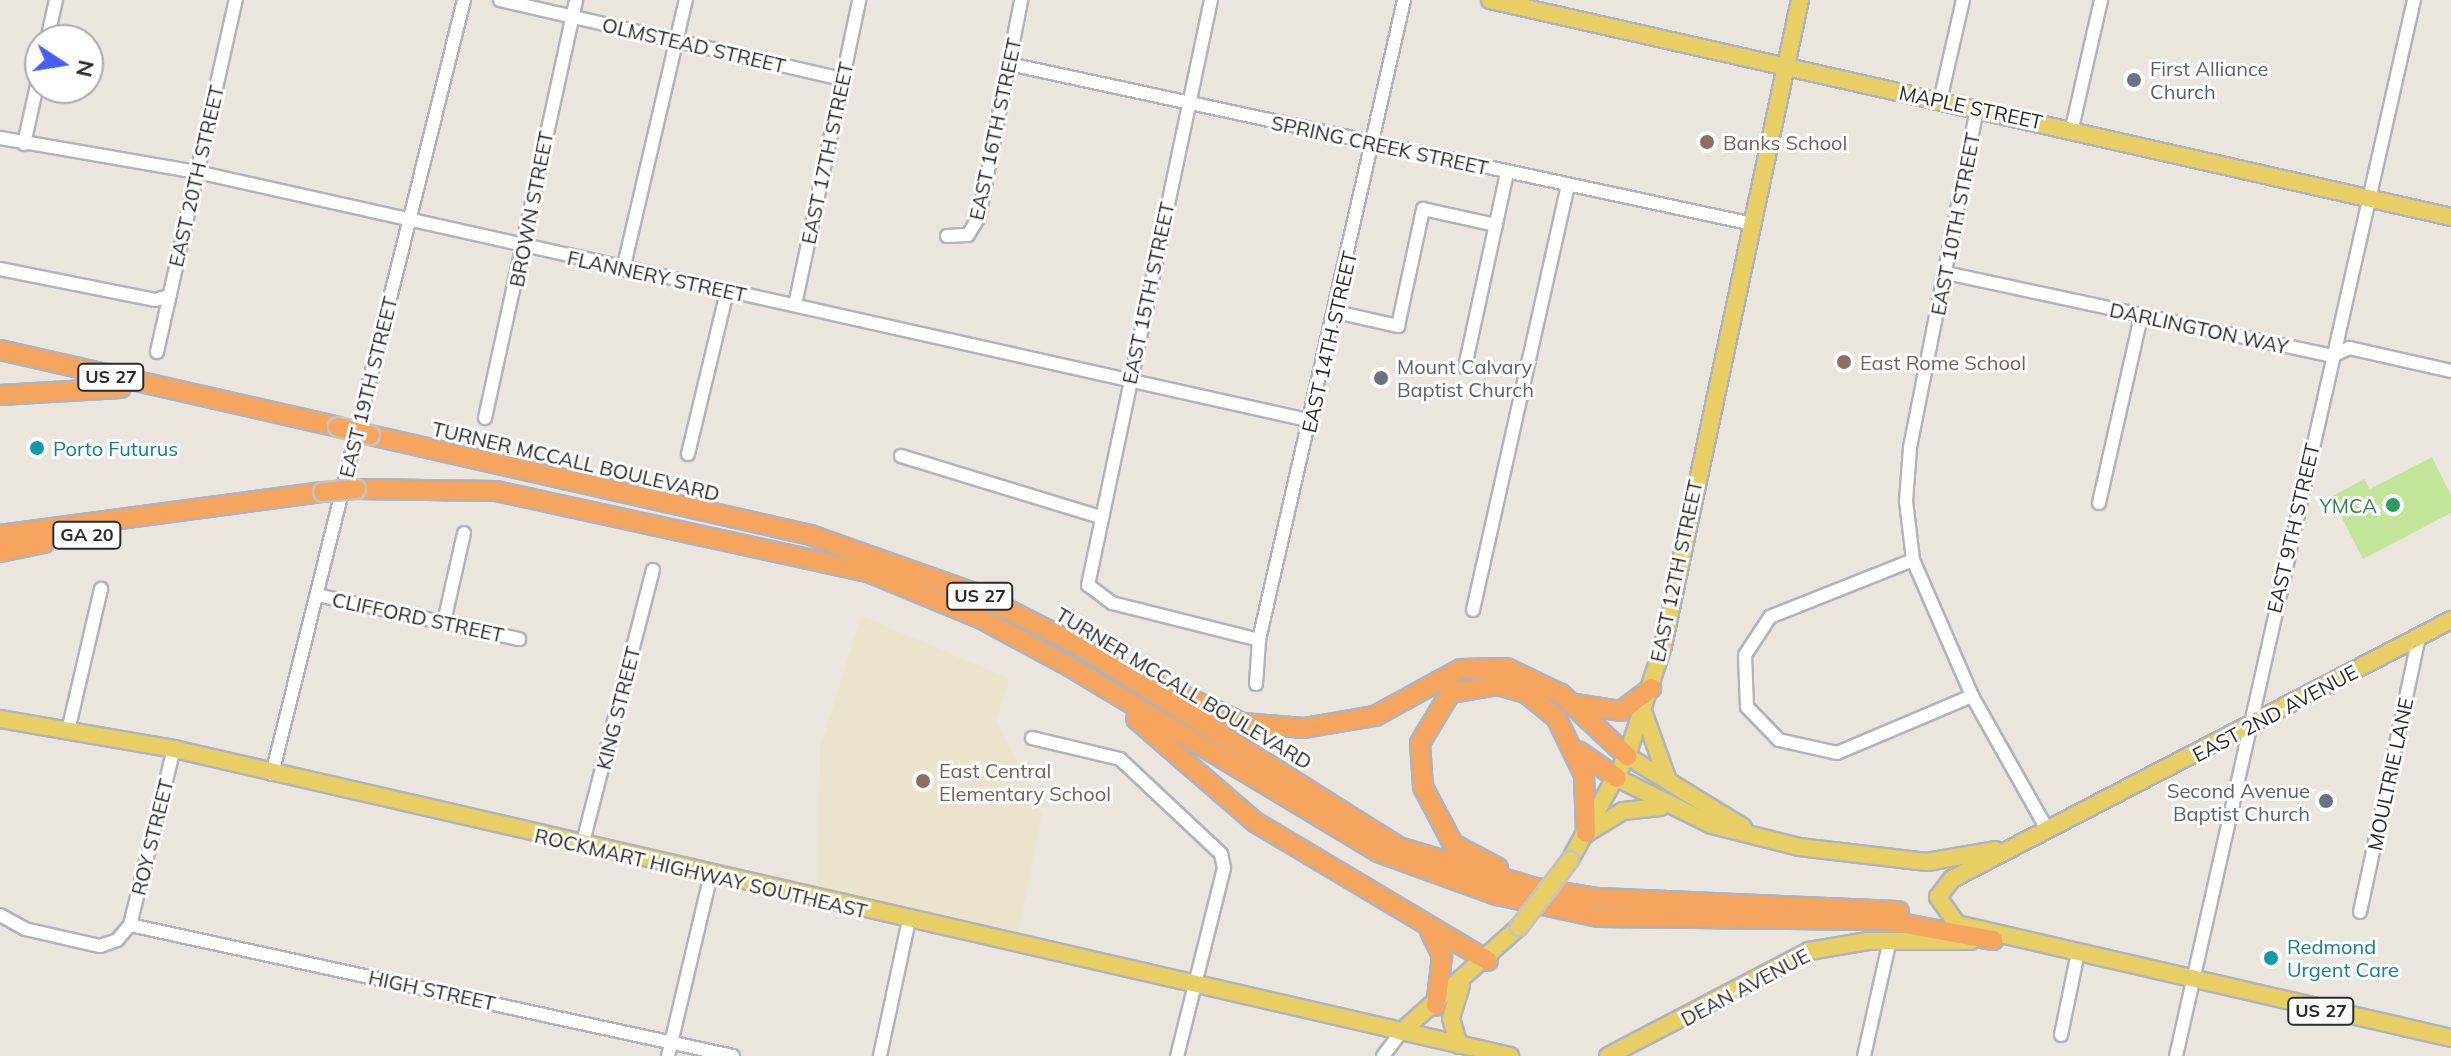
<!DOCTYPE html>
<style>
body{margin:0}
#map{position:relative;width:2451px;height:1056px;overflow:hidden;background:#ebe6dd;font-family:Mulish,sans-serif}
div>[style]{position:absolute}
.education>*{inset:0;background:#ece3cd}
.pitch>*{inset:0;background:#c2e599}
.roads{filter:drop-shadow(2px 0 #b0b3bd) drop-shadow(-2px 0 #b0b3bd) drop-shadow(0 2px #b0b3bd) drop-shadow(0 -2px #b0b3bd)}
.minor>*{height:12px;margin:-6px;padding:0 6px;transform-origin:6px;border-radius:6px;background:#fff}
.major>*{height:16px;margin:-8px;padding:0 8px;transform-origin:8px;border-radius:8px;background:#e8cf65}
.highway>*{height:18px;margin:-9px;padding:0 9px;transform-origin:9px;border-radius:9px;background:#f5a55e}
.bridges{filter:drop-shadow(2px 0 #c3c3c3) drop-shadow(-2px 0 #c3c3c3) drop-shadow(0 2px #c3c3c3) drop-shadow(0 -2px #c3c3c3)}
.major-bridge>*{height:16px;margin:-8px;padding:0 8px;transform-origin:8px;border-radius:8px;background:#e8cf65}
.highway-bridge>*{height:18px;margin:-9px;padding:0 9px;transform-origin:9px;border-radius:9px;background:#f5a55e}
.dots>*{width:22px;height:22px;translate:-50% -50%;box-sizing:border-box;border:4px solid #fff;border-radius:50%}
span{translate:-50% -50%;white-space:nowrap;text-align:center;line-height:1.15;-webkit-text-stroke:6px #fff;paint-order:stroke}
.shield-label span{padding:2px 6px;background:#fff;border:2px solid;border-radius:6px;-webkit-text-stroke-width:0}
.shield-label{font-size:18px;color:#2a2a2a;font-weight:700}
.street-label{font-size:20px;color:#2a2a2a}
.worship-label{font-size:20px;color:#5b616d}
.left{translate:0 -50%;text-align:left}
.right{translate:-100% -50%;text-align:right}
.education-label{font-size:20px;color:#785e54}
.culture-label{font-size:20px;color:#0d838f}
.leisure-label{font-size:20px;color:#27864d}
.north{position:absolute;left:24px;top:24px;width:80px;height:80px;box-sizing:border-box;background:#fff;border:2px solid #aaa;border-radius:50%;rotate:102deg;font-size:22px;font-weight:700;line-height:32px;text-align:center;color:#2a2a2a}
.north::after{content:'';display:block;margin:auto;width:28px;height:36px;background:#465fef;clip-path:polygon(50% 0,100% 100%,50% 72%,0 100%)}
</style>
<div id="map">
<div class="education">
<i style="clip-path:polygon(861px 616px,1010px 679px,996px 721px,1042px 814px,1016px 945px,818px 899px,820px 748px)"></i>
</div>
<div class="pitch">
<i style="clip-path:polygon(2432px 457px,2451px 495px,2451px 513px,2363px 559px,2331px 497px,2364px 479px,2370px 489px)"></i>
</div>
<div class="roads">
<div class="minor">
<i style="left:500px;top:0;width:351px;rotate:13deg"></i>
<i style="left:1211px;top:0;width:598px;rotate:101.87deg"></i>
<i style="left:1088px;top:585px;width:30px;rotate:37deg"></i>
<i style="left:1112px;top:603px;width:152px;rotate:14.1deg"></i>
<i style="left:47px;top:40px;width:41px;rotate:-77.3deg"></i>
<i style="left:1009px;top:64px;width:761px;rotate:12.14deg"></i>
<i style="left:1940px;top:101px;width:104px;rotate:-77.2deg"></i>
<i style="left:1977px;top:109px;width:346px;rotate:101.2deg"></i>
<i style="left:1910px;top:448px;width:53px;rotate:94.3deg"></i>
<i style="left:1906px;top:501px;width:59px;rotate:83.2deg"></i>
<i style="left:1913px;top:560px;width:148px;rotate:66.5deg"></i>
<i style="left:1972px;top:696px;width:155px;rotate:60.6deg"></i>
<i style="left:2072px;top:128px;width:131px;rotate:-77.2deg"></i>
<i style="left:0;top:138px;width:200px;rotate:9.8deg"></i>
<i style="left:197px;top:172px;width:1142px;rotate:12.59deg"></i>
<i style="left:24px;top:144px;width:74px;rotate:-77.5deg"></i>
<i style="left:947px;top:236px;width:21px;rotate:-3deg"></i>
<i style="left:968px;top:235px;width:21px;rotate:-59deg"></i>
<i style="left:979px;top:217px;width:221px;rotate:-79deg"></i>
<i style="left:0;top:269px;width:158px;rotate:11.3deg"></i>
<i style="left:155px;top:300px;width:15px;rotate:-16deg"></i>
<i style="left:623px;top:270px;width:277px;rotate:-76.9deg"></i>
<i style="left:1946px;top:273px;width:395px;rotate:12.1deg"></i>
<i style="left:2332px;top:356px;width:19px;rotate:-25deg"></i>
<i style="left:2349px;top:348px;width:105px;rotate:12.7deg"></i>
<i style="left:795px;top:305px;width:312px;rotate:-78.1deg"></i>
<i style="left:1336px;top:312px;width:64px;rotate:12.7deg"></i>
<i style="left:1398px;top:326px;width:120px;rotate:-77.9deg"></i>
<i style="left:1423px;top:209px;width:75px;rotate:12.4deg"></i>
<i style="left:157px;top:352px;width:361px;rotate:-77.4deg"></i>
<i style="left:1465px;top:367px;width:198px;rotate:-77.8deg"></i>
<i style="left:485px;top:418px;width:428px;rotate:-77.7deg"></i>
<i style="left:688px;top:454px;width:167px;rotate:-76.5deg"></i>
<i style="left:901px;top:456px;width:205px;rotate:17deg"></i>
<i style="left:2099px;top:503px;width:192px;rotate:-77.3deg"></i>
<i style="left:1913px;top:560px;width:154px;rotate:158.3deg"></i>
<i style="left:1770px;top:617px;width:45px;rotate:123.3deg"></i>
<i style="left:1745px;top:655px;width:52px;rotate:87.8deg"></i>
<i style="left:1747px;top:707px;width:46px;rotate:45.9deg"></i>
<i style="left:1779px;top:740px;width:59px;rotate:12.6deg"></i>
<i style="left:1837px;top:753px;width:147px;rotate:-22.9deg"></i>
<i style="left:317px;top:595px;width:207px;rotate:12.3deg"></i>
<i style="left:1473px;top:610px;width:435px;rotate:-77.4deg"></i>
<i style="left:444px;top:622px;width:91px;rotate:-77.3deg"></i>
<i style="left:1256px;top:684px;width:44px;rotate:-86.1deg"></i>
<i style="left:1259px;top:640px;width:656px;rotate:-77.23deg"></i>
<i style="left:68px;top:731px;width:146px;rotate:-76.9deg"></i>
<i style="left:1032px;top:738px;width:90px;rotate:13.4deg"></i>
<i style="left:1120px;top:759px;width:139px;rotate:43.2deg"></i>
<i style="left:1221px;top:854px;width:14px;rotate:78deg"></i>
<i style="left:1224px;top:868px;width:194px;rotate:104deg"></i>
<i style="left:272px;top:774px;width:797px;rotate:-76.07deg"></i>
<i style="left:582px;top:846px;width:285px;rotate:-75.6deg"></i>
<i style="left:2360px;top:912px;width:282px;rotate:-77.9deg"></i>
<i style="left:0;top:915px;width:29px;rotate:29deg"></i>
<i style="left:25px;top:929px;width:77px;rotate:12.8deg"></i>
<i style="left:100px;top:946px;width:18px;rotate:-19deg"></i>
<i style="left:117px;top:940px;width:20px;rotate:-49deg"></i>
<i style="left:130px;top:925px;width:181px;rotate:-76deg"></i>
<i style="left:130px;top:925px;width:617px;rotate:12.26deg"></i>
<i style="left:2061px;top:1035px;width:80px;rotate:-78.4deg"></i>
<i style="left:668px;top:1056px;width:187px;rotate:-76.7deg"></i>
<i style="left:880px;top:1056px;width:139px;rotate:-78deg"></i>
<i style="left:1383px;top:1056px;width:30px;rotate:-53deg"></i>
<i style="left:1864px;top:1056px;width:115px;rotate:-77.4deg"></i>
<i style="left:2176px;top:1056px;width:1082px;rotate:-77.3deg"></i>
</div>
<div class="major">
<i style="left:1490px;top:0;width:985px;rotate:12.72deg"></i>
<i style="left:2451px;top:620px;width:562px;rotate:152.57deg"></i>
<i style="left:1952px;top:879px;width:23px;rotate:128deg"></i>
<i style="left:1938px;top:897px;width:33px;rotate:55deg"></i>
<i style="left:1957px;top:924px;width:507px;rotate:12.99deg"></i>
<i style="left:1644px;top:714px;width:68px;rotate:70.2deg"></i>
<i style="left:0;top:719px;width:177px;rotate:9.8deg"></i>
<i style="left:174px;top:749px;width:1371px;rotate:12.94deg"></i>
<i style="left:1627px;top:756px;width:136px;rotate:31.5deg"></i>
<i style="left:1617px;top:778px;width:106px;rotate:26.3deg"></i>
<i style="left:1712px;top:825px;width:90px;rotate:14.2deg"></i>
<i style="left:1799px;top:847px;width:129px;rotate:6.7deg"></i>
<i style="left:1927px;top:862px;width:69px;rotate:-10deg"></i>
<i style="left:1587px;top:833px;width:42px;rotate:-31.4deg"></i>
<i style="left:1623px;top:811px;width:38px;rotate:-6deg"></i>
<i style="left:1570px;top:860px;width:119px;rotate:-61.3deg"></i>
<i style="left:1627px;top:756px;width:116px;rotate:-71.9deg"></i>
<i style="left:1663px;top:646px;width:660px;rotate:-78.03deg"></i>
<i style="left:1401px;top:1032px;width:158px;rotate:-41.7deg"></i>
<i style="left:1459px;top:1045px;width:28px;rotate:-107deg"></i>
<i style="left:1451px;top:1018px;width:34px;rotate:-73deg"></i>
<i style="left:1608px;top:1056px;width:227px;rotate:-27.6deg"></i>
<i style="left:1809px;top:951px;width:60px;rotate:-9.6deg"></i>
<i style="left:1868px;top:941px;width:103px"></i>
</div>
<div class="highway">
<i style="left:0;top:350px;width:347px;rotate:12.8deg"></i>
<i style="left:0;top:395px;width:121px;rotate:-3.3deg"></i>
<i style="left:370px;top:435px;width:454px;rotate:12.8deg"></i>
<i style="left:813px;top:536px;width:174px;rotate:19.5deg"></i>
<i style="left:977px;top:594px;width:117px;rotate:27deg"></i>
<i style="left:1081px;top:647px;width:376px;rotate:32.2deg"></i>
<i style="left:1399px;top:847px;width:143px;rotate:16.7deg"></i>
<i style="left:1536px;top:888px;width:62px;rotate:9.3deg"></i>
<i style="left:1597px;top:898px;width:302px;rotate:2.5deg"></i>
<i style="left:356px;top:489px;width:140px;rotate:0.8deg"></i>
<i style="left:496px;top:491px;width:381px;rotate:12.3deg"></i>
<i style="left:868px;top:572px;width:123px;rotate:22.4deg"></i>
<i style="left:982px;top:619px;width:99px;rotate:28.4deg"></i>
<i style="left:1069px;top:666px;width:361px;rotate:31deg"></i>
<i style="left:1378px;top:852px;width:127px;rotate:19.9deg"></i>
<i style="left:1497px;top:895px;width:103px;rotate:12.3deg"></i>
<i style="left:1598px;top:917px;width:285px;rotate:0.6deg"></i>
<i style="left:1883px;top:920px;width:112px;rotate:10.3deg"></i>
<i style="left:0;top:535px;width:326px;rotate:-7.6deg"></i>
<i style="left:0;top:552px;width:45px;rotate:-11.6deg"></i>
<i style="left:1156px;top:683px;width:95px;rotate:24.9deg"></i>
<i style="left:1242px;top:723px;width:62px;rotate:4.6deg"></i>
<i style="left:1304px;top:728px;width:72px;rotate:-9.6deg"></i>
<i style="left:1375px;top:716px;width:98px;rotate:-28.7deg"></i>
<i style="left:1461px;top:669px;width:45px;rotate:-1.3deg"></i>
<i style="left:1506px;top:668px;width:61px;rotate:25.3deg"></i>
<i style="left:1561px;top:694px;width:91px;rotate:43.2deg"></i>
<i style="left:1575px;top:704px;width:47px;rotate:8.7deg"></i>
<i style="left:1621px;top:711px;width:38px;rotate:-37deg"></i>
<i style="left:1136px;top:719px;width:157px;rotate:40.9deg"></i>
<i style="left:1255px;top:822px;width:271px;rotate:30.8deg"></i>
<i style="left:1578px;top:751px;width:47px;rotate:34.7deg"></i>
<i style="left:1498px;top:868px;width:51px;rotate:-151.9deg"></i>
<i style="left:1453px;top:844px;width:64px;rotate:-117.8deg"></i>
<i style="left:1423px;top:787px;width:44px;rotate:-93.9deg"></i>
<i style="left:1420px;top:743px;width:58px;rotate:-59deg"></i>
<i style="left:1450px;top:693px;width:49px;rotate:-9.5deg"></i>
<i style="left:1498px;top:685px;width:29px;rotate:16deg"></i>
<i style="left:1526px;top:693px;width:38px;rotate:39deg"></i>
<i style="left:1556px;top:717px;width:64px;rotate:64.2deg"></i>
<i style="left:1584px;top:775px;width:58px;rotate:88deg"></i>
<i style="left:1430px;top:931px;width:28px;rotate:64deg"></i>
<i style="left:1442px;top:956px;width:50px;rotate:96.8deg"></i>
</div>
</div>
<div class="bridges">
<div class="major-bridge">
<i style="left:1519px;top:927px;width:84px;rotate:-52.7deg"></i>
</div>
<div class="highway-bridge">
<i style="left:338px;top:427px;width:33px;rotate:14deg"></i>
<i style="left:323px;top:492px;width:33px;rotate:-5deg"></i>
</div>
</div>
<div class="dots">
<i style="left:2134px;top:80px;background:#6b7280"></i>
<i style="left:1707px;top:142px;background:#8d6e63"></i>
<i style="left:1844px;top:362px;background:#8d6e63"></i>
<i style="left:1381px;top:378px;background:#6b7280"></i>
<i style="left:37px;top:448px;background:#0f9aa8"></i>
<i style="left:2393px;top:505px;background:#2e9e5b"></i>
<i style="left:923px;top:781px;background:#8d6e63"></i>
<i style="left:2326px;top:801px;background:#6b7280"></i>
<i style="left:2271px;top:958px;background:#0f9aa8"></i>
</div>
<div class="shield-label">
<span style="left:111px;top:377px">US 27</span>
<span style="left:87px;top:535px">GA 20</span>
<span style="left:980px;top:596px">US 27</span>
<span style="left:2321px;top:1011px">US 27</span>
</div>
<div class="street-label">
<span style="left:694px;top:45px;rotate:13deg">OLMSTEAD STREET</span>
<span style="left:1971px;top:107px;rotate:12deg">MAPLE STREET</span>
<span style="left:995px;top:129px;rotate:-78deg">EAST 16TH STREET</span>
<span style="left:1380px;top:145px;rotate:12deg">SPRING CREEK STREET</span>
<span style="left:827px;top:153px;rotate:-78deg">EAST 17TH STREET</span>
<span style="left:196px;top:176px;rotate:-77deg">EAST 20TH STREET</span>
<span style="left:531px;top:209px;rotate:-79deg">BROWN STREET</span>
<span style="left:1955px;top:224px;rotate:-79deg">EAST 10TH STREET</span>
<span style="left:657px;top:276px;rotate:12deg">FLANNERY STREET</span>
<span style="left:1148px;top:293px;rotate:-78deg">EAST 15TH STREET</span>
<span style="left:2199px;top:328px;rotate:12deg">DARLINGTON WAY</span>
<span style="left:1329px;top:342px;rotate:-77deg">EAST 14TH STREET</span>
<span style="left:368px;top:387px;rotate:-76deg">EAST 19TH STREET</span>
<span style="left:576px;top:461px;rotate:13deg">TURNER MCCALL BOULEVARD</span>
<span style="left:2293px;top:528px;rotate:-77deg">EAST 9TH STREET</span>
<span style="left:1676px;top:571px;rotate:-78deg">EAST 12TH STREET</span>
<span style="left:418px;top:617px;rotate:12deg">CLIFFORD STREET</span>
<span style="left:1184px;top:688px;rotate:31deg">TURNER MCCALL BOULEVARD</span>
<span style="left:618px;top:708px;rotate:-76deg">KING STREET</span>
<span style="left:2275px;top:713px;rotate:-28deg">EAST 2ND AVENUE</span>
<span style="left:2390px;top:774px;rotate:-78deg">MOULTRIE LANE</span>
<span style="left:152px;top:837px;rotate:-76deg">ROY STREET</span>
<span style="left:701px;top:873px;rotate:13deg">ROCKMART HIGHWAY SOUTHEAST</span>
<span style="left:1745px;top:987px;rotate:-28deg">DEAN AVENUE</span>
<span style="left:432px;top:990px;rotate:12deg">HIGH STREET</span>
</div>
<div class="worship-label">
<span class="left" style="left:2150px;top:80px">First Alliance<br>Church</span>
<span class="left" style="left:1397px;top:378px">Mount Calvary<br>Baptist Church</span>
<span class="right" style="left:2310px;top:802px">Second Avenue<br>Baptist Church</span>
</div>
<div class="education-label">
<span class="left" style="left:1723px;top:142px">Banks School</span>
<span class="left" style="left:1860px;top:362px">East Rome School</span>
<span class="left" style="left:939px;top:782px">East Central<br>Elementary School</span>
</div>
<div class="culture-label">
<span class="left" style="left:53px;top:448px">Porto Futurus</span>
<span class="left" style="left:2287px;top:958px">Redmond<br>Urgent Care</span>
</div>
<div class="leisure-label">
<span class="right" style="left:2377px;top:505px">YMCA</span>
</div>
<div class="north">N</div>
</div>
